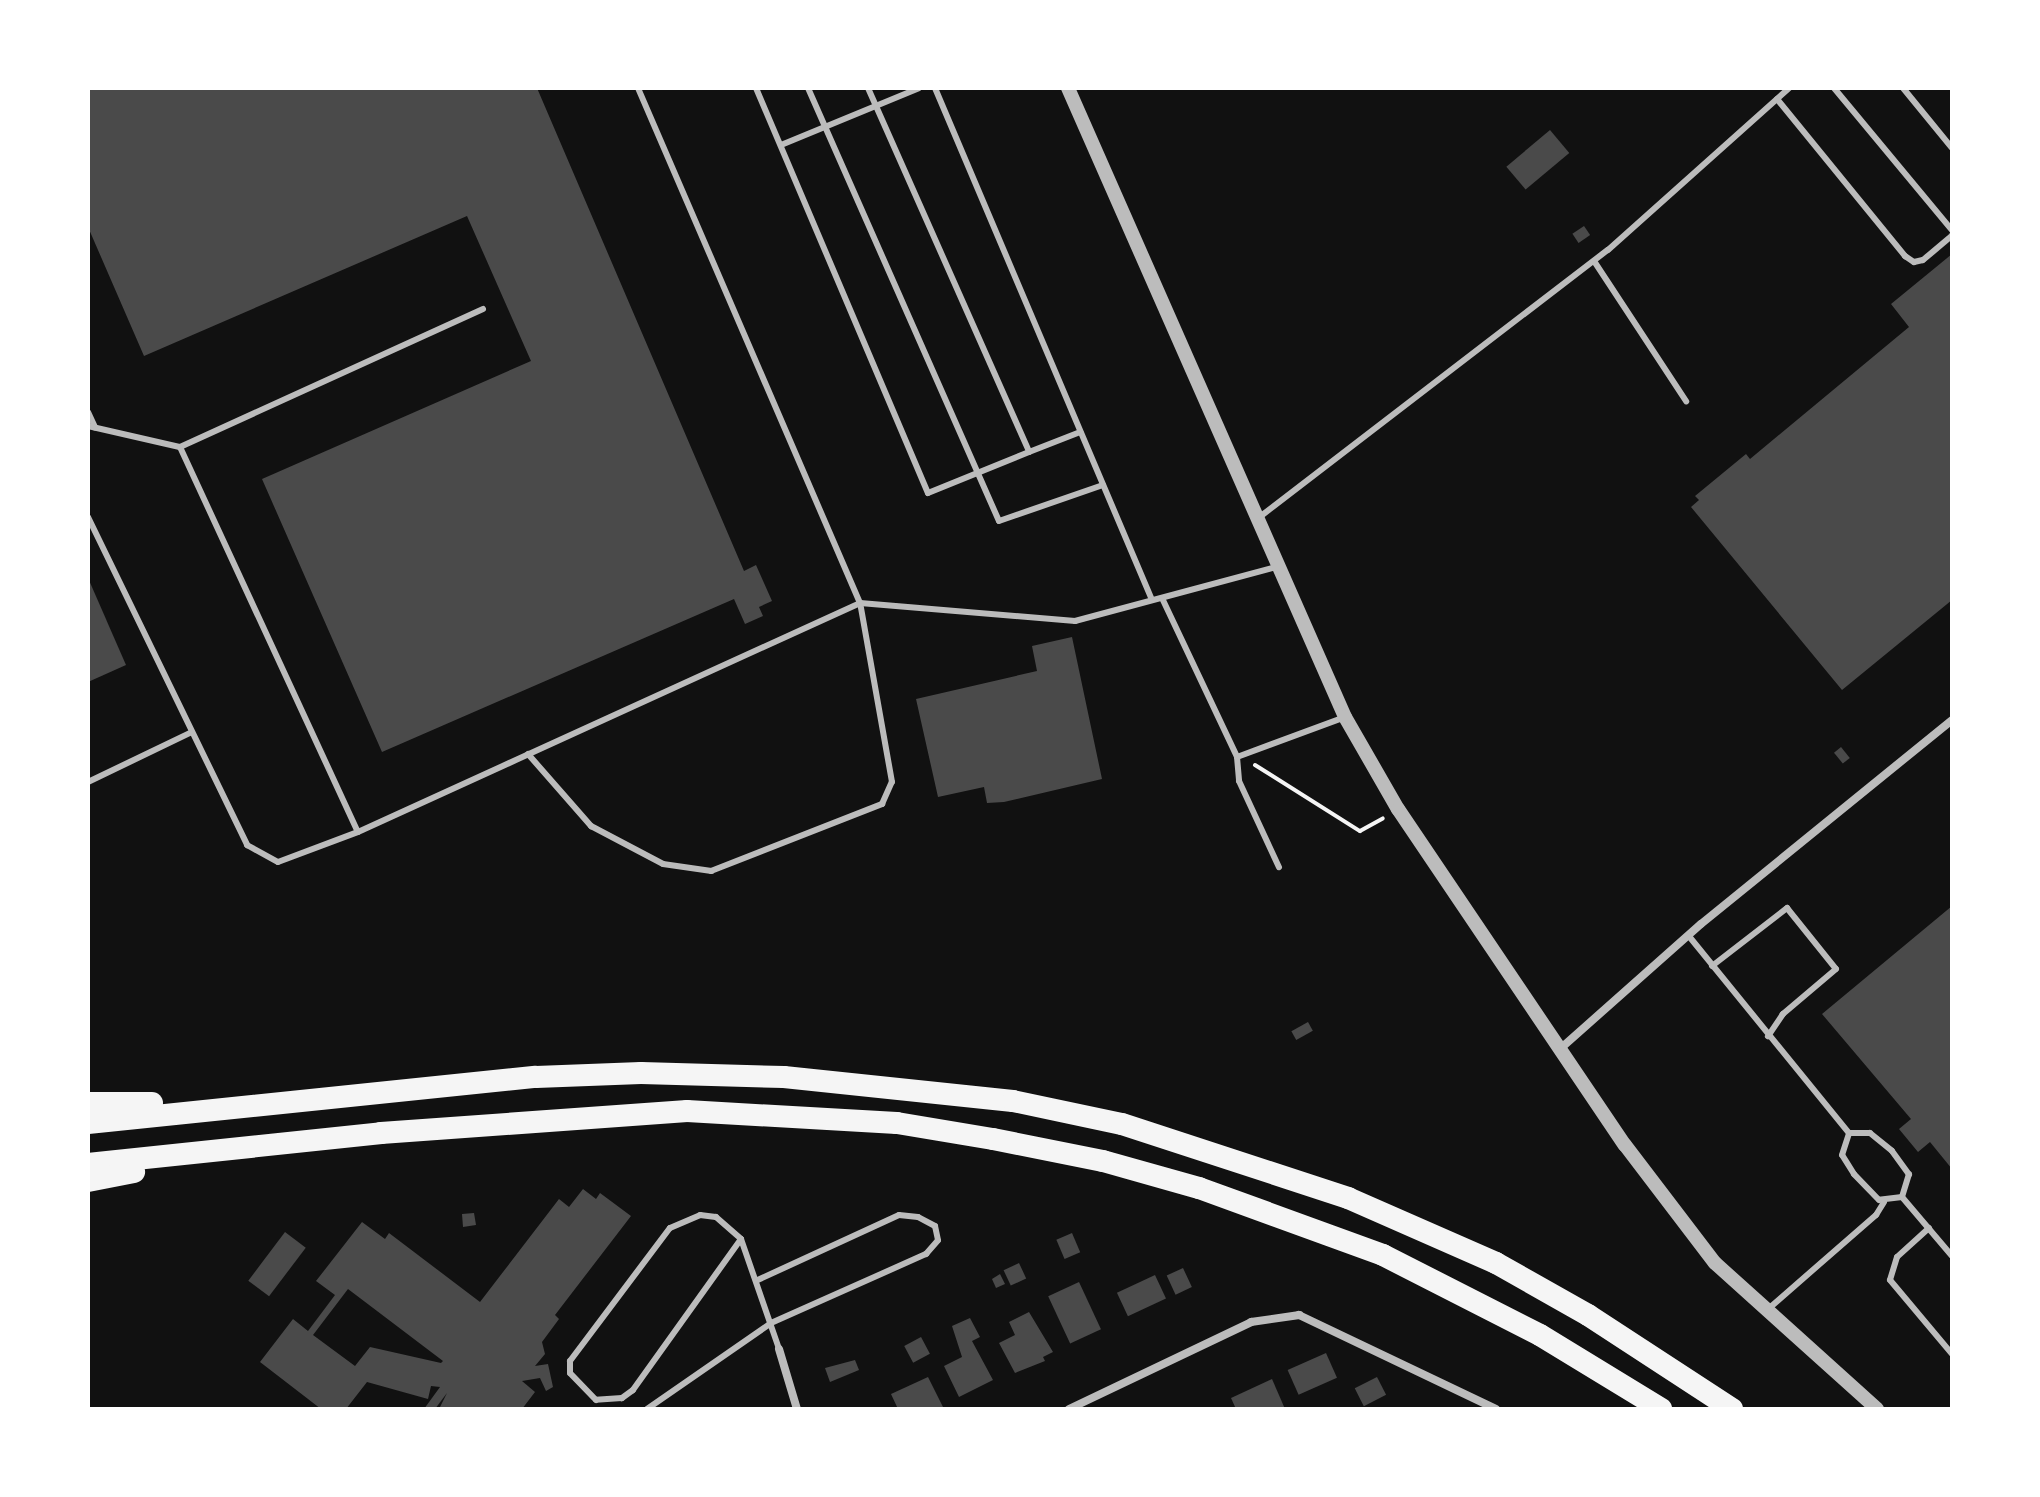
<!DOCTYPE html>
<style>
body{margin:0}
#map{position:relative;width:2040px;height:1497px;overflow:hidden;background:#111;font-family:"Golos Text",sans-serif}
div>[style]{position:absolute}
.building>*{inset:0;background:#4a4a4a;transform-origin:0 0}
.path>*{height:4px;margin:-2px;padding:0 2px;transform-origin:2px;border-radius:2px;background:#f5f5f5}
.service>*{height:6px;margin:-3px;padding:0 3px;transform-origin:3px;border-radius:3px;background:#bcbcbc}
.minor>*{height:8px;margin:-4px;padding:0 4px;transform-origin:4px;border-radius:4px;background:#bcbcbc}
.tertiary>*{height:14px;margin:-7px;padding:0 7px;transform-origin:7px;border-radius:7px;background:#bcbcbc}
.motorway>*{height:22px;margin:-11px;padding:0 11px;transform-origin:11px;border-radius:11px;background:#f5f5f5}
span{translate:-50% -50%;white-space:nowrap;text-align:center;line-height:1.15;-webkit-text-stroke:6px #fff;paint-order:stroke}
.frame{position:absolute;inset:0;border:90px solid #fff;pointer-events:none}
</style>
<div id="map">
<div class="building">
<i style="clip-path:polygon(88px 88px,537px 88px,744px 571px,756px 565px,772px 601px,759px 607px,763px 616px,745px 624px,734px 599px,382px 752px,262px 479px,531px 361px,467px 216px,144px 356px,88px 227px)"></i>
<i style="left:1550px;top:130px;width:30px;height:57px;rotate:50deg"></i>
<i style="left:1584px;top:226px;width:11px;height:14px;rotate:56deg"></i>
<i style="clip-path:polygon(1952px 254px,1952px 600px,1842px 690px,1691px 507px,1699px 500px,1695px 496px,1746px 454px,1750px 459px,1909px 327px,1891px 304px)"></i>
<i style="clip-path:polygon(88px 578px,126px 665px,88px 682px)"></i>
<i style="clip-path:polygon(1072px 637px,1102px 779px,1004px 802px,987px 803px,984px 787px,938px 797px,916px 699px,1037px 671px,1032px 646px)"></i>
<i style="left:1841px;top:747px;width:14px;height:9px;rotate:51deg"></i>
<i style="clip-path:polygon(1952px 906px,1952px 1169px,1930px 1142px,1918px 1152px,1899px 1129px,1911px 1119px,1822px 1014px)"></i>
<i style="left:1308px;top:1022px;width:10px;height:19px;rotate:61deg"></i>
<i style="clip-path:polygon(evenodd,583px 1189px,596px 1199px,600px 1193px,631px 1216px,555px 1315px,559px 1319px,542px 1342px,545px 1354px,535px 1366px,548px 1364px,553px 1387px,546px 1391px,540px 1378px,522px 1381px,535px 1392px,522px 1409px,439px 1409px,447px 1393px,435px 1409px,424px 1409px,440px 1387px,431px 1386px,428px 1399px,367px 1382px,346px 1409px,321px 1409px,260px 1362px,293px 1319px,308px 1331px,335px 1295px,316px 1281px,362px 1222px,385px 1239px,389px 1233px,480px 1302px,559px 1199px,569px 1207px,583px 1189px,348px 1289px,443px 1361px,441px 1363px,370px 1347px,355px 1366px,313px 1335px,348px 1289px)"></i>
<i style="clip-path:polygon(474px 1213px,476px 1225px,463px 1227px,462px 1214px)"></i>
<i style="left:285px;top:1232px;width:26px;height:61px;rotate:37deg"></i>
<i style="left:1072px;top:1233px;width:21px;height:17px;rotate:67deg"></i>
<i style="left:1019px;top:1263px;width:17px;height:17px;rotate:65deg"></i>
<i style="left:1183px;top:1268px;width:21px;height:18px;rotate:65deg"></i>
<i style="clip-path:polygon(1000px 1274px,1005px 1284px,996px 1288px,992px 1279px)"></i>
<i style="left:1155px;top:1275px;width:26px;height:42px;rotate:65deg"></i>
<i style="left:1079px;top:1282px;width:52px;height:34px;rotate:65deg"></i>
<i style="clip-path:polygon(1029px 1312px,1053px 1352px,1043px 1357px,1045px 1361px,1015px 1373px,999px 1343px,1015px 1335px,1009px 1322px)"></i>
<i style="clip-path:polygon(970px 1318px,980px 1337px,972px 1341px,993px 1380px,959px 1397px,944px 1366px,962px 1357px,952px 1326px)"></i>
<i style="left:921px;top:1337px;width:19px;height:19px;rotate:62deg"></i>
<i style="left:1326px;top:1353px;width:27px;height:42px;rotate:66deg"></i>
<i style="clip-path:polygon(855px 1360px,859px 1370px,830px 1382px,825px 1368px)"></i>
<i style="clip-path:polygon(928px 1377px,943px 1407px,898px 1409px,891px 1394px)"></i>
<i style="left:1377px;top:1377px;width:20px;height:25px;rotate:63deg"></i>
<i style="clip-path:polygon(1272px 1379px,1285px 1409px,1236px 1409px,1231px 1398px)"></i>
</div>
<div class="path">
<i style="left:1255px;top:765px;width:124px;rotate:32.2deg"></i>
<i style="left:1360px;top:831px;width:26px;rotate:-29deg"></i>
</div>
<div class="service">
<i style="left:756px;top:88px;width:440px;rotate:67deg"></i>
<i style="left:928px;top:493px;width:109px;rotate:-22.1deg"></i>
<i style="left:808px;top:88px;width:473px;rotate:66.2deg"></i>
<i style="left:999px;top:521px;width:110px;rotate:-19.1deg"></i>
<i style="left:868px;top:88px;width:398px;rotate:66.1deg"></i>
<i style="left:1029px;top:452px;width:55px;rotate:-21.4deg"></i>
<i style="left:935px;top:88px;width:556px;rotate:67.03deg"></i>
<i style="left:1834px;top:88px;width:185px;rotate:50.3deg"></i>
<i style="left:1903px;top:88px;width:77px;rotate:50.8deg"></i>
<i style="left:1777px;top:99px;width:203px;rotate:50.8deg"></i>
<i style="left:1905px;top:256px;width:11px;rotate:34deg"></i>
<i style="left:1914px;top:262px;width:9px;rotate:-13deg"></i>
<i style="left:1923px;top:260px;width:38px;rotate:-40deg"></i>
<i style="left:781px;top:145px;width:149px;rotate:-22.4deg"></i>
<i style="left:1594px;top:261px;width:168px;rotate:56.7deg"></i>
<i style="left:88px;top:412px;width:17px;rotate:65deg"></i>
<i style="left:88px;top:426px;width:94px;rotate:12.9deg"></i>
<i style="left:180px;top:447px;width:424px;rotate:65.2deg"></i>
<i style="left:358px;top:832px;width:552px;rotate:-24.52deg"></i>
<i style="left:860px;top:603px;width:561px;rotate:-113.32deg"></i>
<i style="left:180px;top:447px;width:333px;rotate:-24.5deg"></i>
<i style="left:88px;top:517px;width:365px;rotate:64.1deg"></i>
<i style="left:247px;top:845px;width:35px;rotate:29deg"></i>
<i style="left:278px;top:862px;width:85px;rotate:-20.6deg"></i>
<i style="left:1257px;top:519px;width:442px;rotate:-37.5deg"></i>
<i style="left:1608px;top:250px;width:243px;rotate:-41.8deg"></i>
<i style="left:1162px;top:598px;width:176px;rotate:64.7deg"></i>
<i style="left:1237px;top:757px;width:24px;rotate:85deg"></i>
<i style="left:1239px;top:781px;width:95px;rotate:65.1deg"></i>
<i style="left:528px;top:754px;width:96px;rotate:48.8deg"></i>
<i style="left:591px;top:826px;width:81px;rotate:27.8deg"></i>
<i style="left:663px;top:864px;width:49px;rotate:8.3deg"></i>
<i style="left:711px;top:871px;width:184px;rotate:-21.4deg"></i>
<i style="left:882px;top:804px;width:24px;rotate:-66deg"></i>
<i style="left:892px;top:782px;width:182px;rotate:-100.1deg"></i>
<i style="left:860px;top:603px;width:216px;rotate:4.8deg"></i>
<i style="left:1075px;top:621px;width:209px;rotate:-15deg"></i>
<i style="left:1237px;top:757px;width:115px;rotate:-20.3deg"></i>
<i style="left:88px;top:782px;width:115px;rotate:-25.7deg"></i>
<i style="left:1688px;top:935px;width:255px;rotate:50.9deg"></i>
<i style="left:1849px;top:1133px;width:21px"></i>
<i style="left:1870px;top:1133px;width:28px;rotate:39deg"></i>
<i style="left:1892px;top:1151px;width:29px;rotate:54deg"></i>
<i style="left:1909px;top:1174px;width:24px;rotate:107deg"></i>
<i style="left:1902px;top:1197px;width:23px;rotate:173deg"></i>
<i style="left:1879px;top:1200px;width:36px;rotate:-134deg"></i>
<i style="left:1854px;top:1174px;width:22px;rotate:-122deg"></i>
<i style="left:1842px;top:1155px;width:23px;rotate:-72deg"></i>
<i style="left:1712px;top:966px;width:95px;rotate:-37.7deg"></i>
<i style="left:1787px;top:908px;width:78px;rotate:51.2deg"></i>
<i style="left:1836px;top:969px;width:70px;rotate:139.7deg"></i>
<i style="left:1783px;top:1014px;width:27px;rotate:124deg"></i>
<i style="left:1902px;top:1197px;width:77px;rotate:49.7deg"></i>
<i style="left:1929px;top:1228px;width:43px;rotate:137.8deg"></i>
<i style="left:1897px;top:1257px;width:24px;rotate:107deg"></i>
<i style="left:1890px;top:1280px;width:97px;rotate:50deg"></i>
<i style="left:741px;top:1239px;width:186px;rotate:125.6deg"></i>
<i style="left:633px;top:1390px;width:14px;rotate:144deg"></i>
<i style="left:622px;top:1398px;width:26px;rotate:176deg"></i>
<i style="left:596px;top:1400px;width:37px;rotate:-134deg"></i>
<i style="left:570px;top:1373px;width:12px;rotate:-90deg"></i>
<i style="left:570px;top:1361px;width:166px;rotate:-53.1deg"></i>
<i style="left:670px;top:1228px;width:33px;rotate:-23deg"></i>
<i style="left:700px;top:1215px;width:16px;rotate:7deg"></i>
<i style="left:716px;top:1217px;width:33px;rotate:41deg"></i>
<i style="left:741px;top:1239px;width:116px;rotate:70.9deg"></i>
<i style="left:1767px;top:1310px;width:145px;rotate:-41.1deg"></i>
<i style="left:1876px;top:1215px;width:15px;rotate:-58deg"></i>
<i style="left:647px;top:1409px;width:151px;rotate:-34.7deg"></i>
<i style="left:771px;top:1323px;width:170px;rotate:-24deg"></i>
<i style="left:926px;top:1254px;width:18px;rotate:-49deg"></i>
<i style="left:938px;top:1240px;width:14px;rotate:-102deg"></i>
<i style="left:935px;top:1226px;width:19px;rotate:-152deg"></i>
<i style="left:918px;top:1217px;width:19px;rotate:-174deg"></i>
<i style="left:899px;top:1215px;width:155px;rotate:155.3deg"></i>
</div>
<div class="minor">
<i style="left:1560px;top:1049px;width:188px;rotate:-41.6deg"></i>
<i style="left:1701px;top:924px;width:323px;rotate:-39.1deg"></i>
<i style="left:779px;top:1349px;width:63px;rotate:73.3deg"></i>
<i style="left:1069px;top:1409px;width:202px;rotate:-25.5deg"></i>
<i style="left:1251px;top:1322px;width:49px;rotate:-8.3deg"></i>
<i style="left:1299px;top:1315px;width:218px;rotate:25.5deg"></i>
</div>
<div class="tertiary">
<i style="left:1068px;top:88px;width:687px;rotate:66.23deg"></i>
<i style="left:1345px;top:717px;width:106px;rotate:60.1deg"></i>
<i style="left:1398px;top:809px;width:405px;rotate:56deg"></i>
<i style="left:1625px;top:1145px;width:148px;rotate:52.7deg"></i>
<i style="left:1715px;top:1263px;width:218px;rotate:42deg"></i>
</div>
<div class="motorway">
<i style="left:88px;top:1103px;width:64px"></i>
<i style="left:88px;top:1123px;width:450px;rotate:-5.9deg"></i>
<i style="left:536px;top:1077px;width:105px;rotate:-2.2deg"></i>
<i style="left:641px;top:1073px;width:143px;rotate:1.6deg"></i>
<i style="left:784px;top:1077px;width:230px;rotate:6deg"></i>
<i style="left:1013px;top:1101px;width:111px;rotate:11.9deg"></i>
<i style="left:1122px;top:1124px;width:238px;rotate:18.1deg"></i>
<i style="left:1348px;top:1198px;width:162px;rotate:23.7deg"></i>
<i style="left:1496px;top:1263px;width:106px;rotate:29.5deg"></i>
<i style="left:1588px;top:1315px;width:172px;rotate:33.1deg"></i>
<i style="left:88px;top:1164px;width:295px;rotate:-6deg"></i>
<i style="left:381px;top:1133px;width:307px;rotate:-4.1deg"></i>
<i style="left:687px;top:1111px;width:210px;rotate:3.3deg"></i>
<i style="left:897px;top:1123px;width:97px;rotate:9.5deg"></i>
<i style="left:993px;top:1139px;width:112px;rotate:11.3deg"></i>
<i style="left:1103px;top:1161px;width:100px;rotate:15.7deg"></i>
<i style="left:1199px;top:1188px;width:196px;rotate:20deg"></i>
<i style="left:1383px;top:1255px;width:176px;rotate:27deg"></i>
<i style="left:1540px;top:1335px;width:142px;rotate:31.4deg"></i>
<i style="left:88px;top:1181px;width:47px;rotate:-11.1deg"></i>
</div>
<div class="frame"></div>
</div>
